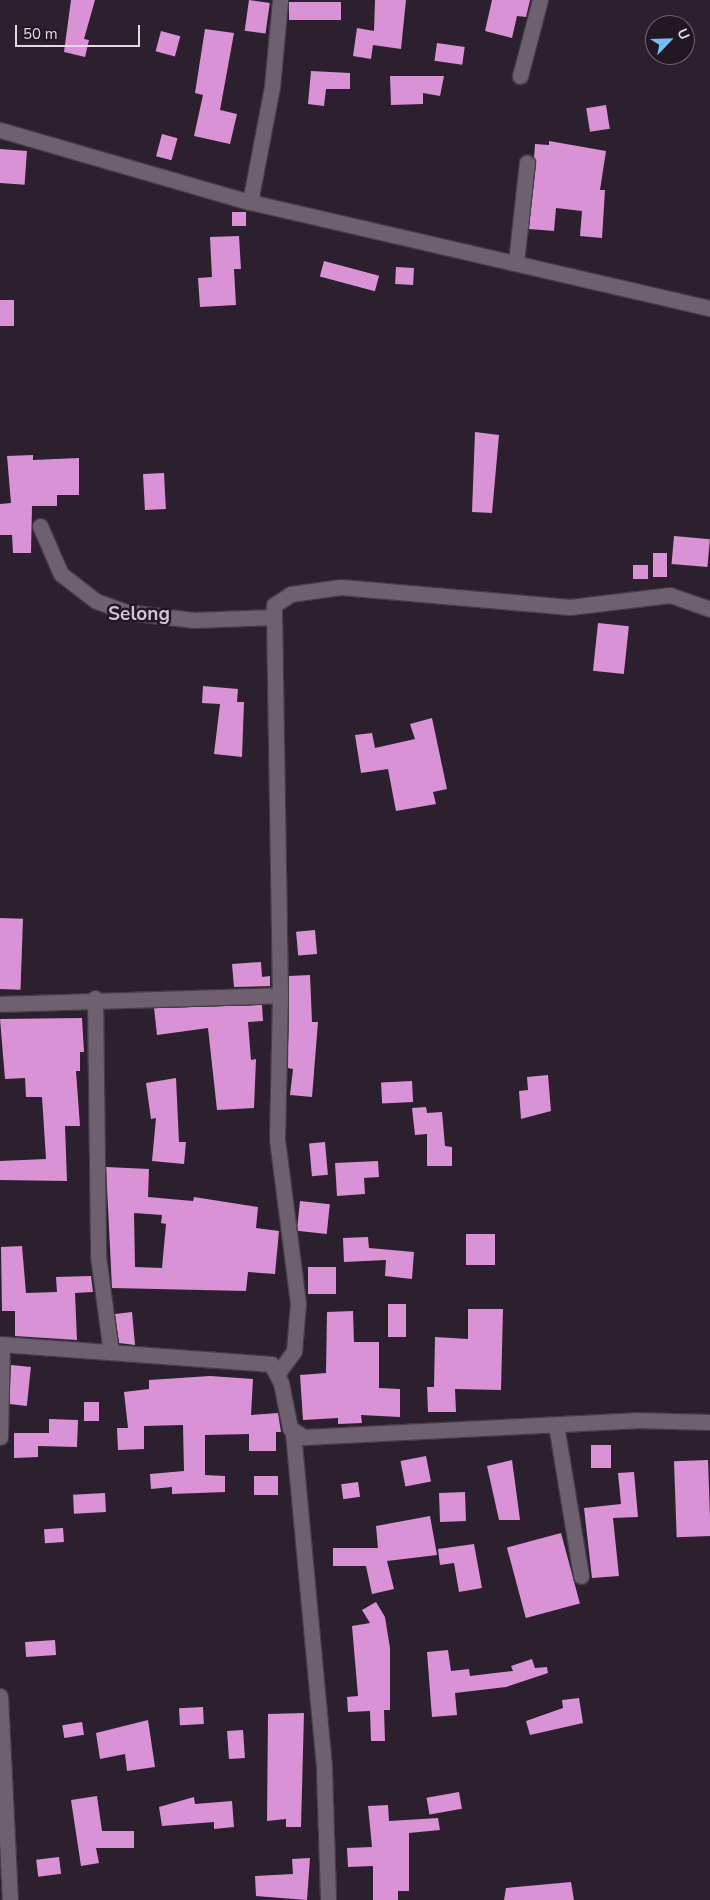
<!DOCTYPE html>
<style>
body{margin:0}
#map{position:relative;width:710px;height:1900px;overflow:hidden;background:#2d202e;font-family:"Nunito Sans",sans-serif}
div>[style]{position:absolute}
.building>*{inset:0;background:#d992d6;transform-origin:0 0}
.roads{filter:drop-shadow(1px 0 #463c47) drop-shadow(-1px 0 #463c47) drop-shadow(0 1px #463c47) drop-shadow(0 -1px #463c47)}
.minor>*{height:15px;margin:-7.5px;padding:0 7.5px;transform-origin:7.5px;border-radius:7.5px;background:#6f6070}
span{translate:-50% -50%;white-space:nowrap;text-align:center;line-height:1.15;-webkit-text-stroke:5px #231724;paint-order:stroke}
.district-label{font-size:19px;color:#d1c1d3;font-weight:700}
.north{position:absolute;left:645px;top:15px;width:50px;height:50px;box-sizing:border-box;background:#231724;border:1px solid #6f6570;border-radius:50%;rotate:66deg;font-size:14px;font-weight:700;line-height:20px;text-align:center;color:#e2dae3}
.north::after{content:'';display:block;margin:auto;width:18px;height:22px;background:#74c0f6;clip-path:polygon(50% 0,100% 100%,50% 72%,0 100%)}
.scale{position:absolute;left:15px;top:25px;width:125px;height:22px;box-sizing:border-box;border:2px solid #e2dae3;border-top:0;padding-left:6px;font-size:15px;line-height:18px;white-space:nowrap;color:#e2dae3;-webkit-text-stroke:4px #231724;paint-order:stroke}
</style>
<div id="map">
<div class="building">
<i style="clip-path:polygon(71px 0,95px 0,84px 39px,89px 40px,85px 57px,64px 52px)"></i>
<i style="left:249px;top:0;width:21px;height:31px;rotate:8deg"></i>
<i style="clip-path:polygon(375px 0,406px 0,401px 49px,373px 45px,371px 59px,353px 56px,357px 28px,374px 31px)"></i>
<i style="clip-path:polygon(492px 0,530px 0,526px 17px,517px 16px,512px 38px,485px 31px)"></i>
<i style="left:341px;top:2px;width:18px;height:52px;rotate:90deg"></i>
<i style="clip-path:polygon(205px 29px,234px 33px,220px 110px,237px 114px,230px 144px,194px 136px,203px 95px,195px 93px)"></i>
<i style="left:161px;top:31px;width:20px;height:21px;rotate:15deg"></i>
<i style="left:437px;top:43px;width:28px;height:18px;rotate:8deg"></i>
<i style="clip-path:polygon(311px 71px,350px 73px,350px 89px,326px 89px,324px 106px,308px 104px)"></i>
<i style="clip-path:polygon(390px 76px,444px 76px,440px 96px,423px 93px,423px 104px,391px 105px)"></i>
<i style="left:606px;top:105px;width:24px;height:20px;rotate:81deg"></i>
<i style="left:162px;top:134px;width:16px;height:23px;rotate:15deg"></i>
<i style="clip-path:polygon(549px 141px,606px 151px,600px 190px,605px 190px,602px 238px,580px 236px,582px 211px,556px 208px,554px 231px,529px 229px,535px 144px,549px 145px)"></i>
<i style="left:0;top:149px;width:27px;height:34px;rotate:4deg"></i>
<i style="left:232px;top:212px;width:14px;height:14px"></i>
<i style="clip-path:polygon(239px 236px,241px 269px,234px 269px,236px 305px,200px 307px,198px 278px,212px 277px,210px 237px)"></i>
<i style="left:324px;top:261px;width:57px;height:16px;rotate:15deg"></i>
<i style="left:396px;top:267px;width:18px;height:17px;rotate:3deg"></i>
<i style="left:0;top:300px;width:14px;height:26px"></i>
<i style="clip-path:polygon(475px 432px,499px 435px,492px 513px,472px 512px)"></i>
<i style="clip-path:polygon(33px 455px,33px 460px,79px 458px,79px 495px,57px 495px,57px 506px,32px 506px,31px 553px,13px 553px,12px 535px,0 535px,0 504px,11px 503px,7px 456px)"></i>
<i style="left:164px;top:473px;width:36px;height:21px;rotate:87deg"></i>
<i style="left:674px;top:536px;width:36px;height:28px;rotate:5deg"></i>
<i style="left:653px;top:553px;width:14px;height:24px"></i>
<i style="left:633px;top:565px;width:15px;height:14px"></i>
<i style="left:598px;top:623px;width:31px;height:48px;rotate:6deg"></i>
<i style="clip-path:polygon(203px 686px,238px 689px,237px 702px,244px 702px,242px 757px,214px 754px,220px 704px,202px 703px)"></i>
<i style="clip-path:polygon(432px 718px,447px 789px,433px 792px,436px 804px,396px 811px,388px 769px,361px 773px,355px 735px,372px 733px,375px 748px,415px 739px,410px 724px)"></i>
<i style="left:0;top:918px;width:23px;height:71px;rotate:2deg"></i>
<i style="left:315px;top:930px;width:24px;height:19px;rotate:85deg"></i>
<i style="clip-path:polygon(261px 962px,262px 977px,270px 976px,270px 986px,234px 987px,232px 964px)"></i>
<i style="clip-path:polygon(310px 975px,312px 1022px,318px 1022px,312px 1097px,290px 1095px,293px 1069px,288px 1068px,289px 976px)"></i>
<i style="clip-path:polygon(262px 1005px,263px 1021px,248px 1022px,251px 1060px,256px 1059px,254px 1108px,217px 1110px,208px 1028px,157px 1035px,154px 1008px)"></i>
<i style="clip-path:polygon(82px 1018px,84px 1052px,80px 1052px,80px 1071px,76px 1071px,80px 1126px,65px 1126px,67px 1181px,0 1180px,0 1161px,46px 1159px,42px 1097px,26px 1097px,25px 1078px,5px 1079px,0 1019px)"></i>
<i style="clip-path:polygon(548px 1075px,551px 1111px,521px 1119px,519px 1091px,528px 1090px,527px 1077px)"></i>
<i style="clip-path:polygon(176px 1078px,179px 1142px,186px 1142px,184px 1164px,152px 1161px,156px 1118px,151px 1119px,146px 1083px)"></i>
<i style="left:412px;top:1081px;width:21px;height:31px;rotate:87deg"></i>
<i style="clip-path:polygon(426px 1107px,427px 1113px,442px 1112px,445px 1146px,452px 1147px,452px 1166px,427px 1166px,427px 1134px,415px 1135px,412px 1108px)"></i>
<i style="left:325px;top:1142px;width:33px;height:16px;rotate:85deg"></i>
<i style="clip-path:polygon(378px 1161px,379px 1177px,364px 1178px,365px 1194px,337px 1196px,335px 1163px)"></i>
<i style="clip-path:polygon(evenodd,106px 1167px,149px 1169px,148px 1197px,193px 1201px,194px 1197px,258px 1207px,256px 1228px,279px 1231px,275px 1274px,248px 1272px,246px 1291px,112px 1288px,106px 1167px,134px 1213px,162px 1215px,161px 1223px,166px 1224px,162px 1268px,135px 1267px,134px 1213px)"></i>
<i style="left:300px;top:1201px;width:30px;height:30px;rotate:6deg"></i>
<i style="left:466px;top:1234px;width:29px;height:31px"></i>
<i style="clip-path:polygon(368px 1237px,369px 1248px,414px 1252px,412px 1279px,385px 1276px,386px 1260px,344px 1262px,343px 1238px)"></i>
<i style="clip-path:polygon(22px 1246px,26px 1293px,57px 1292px,56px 1277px,91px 1276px,93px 1292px,75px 1293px,77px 1340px,15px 1336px,15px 1311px,2px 1311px,1px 1247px)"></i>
<i style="left:308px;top:1267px;width:28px;height:27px"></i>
<i style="left:388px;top:1304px;width:18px;height:33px"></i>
<i style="clip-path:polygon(468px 1309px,503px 1309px,501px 1390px,455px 1389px,456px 1412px,428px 1412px,427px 1387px,434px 1387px,435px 1337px,468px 1339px)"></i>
<i style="clip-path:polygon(353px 1311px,354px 1342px,379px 1342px,379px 1388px,400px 1389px,400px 1417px,361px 1415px,362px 1423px,338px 1424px,338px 1418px,303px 1420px,300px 1375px,326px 1373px,327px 1312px)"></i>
<i style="clip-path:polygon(132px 1312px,135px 1345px,119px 1343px,115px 1314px)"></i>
<i style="left:11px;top:1365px;width:20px;height:39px;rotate:6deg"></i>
<i style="clip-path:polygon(210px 1376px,253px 1379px,251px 1415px,278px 1413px,281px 1432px,276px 1432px,276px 1451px,249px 1451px,249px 1434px,205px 1435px,205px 1475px,225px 1476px,225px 1492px,172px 1494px,172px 1487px,151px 1489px,150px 1474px,184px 1471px,183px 1425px,144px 1426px,144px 1449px,118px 1450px,117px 1428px,128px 1428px,124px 1392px,149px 1389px,149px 1380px)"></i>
<i style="left:84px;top:1402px;width:15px;height:19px"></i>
<i style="clip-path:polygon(49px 1419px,78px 1420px,77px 1447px,38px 1446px,38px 1457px,14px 1458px,14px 1433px,49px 1433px)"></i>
<i style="left:591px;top:1445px;width:20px;height:23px"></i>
<i style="left:426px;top:1456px;width:26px;height:26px;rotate:79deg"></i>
<i style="clip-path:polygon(512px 1460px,520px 1520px,499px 1520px,487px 1466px)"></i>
<i style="left:708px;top:1460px;width:76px;height:34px;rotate:88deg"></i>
<i style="clip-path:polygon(634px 1472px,638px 1517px,613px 1518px,619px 1576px,592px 1578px,584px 1508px,621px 1504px,618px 1473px)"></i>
<i style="left:254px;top:1476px;width:24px;height:19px"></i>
<i style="left:358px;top:1482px;width:15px;height:17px;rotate:82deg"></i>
<i style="left:465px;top:1492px;width:29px;height:26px;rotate:88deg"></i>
<i style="left:105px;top:1493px;width:19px;height:32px;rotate:87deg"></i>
<i style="clip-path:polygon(430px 1516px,437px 1555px,387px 1561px,394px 1589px,372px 1594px,366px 1566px,333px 1566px,333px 1548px,378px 1548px,376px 1526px)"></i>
<i style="left:63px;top:1528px;width:14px;height:19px;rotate:86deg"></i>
<i style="left:561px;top:1533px;width:73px;height:56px;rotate:75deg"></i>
<i style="clip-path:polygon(474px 1544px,482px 1588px,459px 1592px,454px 1563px,440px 1565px,438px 1549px)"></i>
<i style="clip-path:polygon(376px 1602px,385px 1617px,390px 1648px,390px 1710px,384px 1710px,385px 1741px,371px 1741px,370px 1711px,348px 1712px,347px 1697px,358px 1696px,352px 1626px,370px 1623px,362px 1610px)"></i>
<i style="left:55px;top:1640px;width:15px;height:30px;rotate:86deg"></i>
<i style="clip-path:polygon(448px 1650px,451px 1671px,469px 1669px,470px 1676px,513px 1671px,511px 1666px,532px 1659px,535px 1668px,547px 1667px,548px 1673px,506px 1687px,455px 1693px,457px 1715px,432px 1717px,427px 1652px)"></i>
<i style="clip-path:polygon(579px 1698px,583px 1723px,530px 1735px,526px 1721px,563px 1708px,562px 1700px)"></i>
<i style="left:203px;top:1707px;width:17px;height:24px;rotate:87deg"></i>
<i style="clip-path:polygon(304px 1713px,301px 1827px,286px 1827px,286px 1819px,267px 1821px,268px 1714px)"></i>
<i style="clip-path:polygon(148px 1720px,155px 1767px,127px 1771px,125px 1754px,100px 1759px,96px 1733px)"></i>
<i style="left:82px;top:1722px;width:13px;height:20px;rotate:81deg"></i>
<i style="left:243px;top:1730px;width:28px;height:16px;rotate:86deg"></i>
<i style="left:459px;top:1792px;width:17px;height:33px;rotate:80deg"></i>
<i style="clip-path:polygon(97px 1796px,102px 1831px,134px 1831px,134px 1848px,96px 1848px,99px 1863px,81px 1866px,71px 1800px)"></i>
<i style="clip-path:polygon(194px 1797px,195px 1804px,232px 1801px,234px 1827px,214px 1829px,214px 1822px,162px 1826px,159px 1807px)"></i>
<i style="clip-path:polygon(388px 1805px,389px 1821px,438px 1818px,440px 1830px,409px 1833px,409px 1891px,398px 1891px,398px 1900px,373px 1900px,373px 1866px,348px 1867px,347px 1848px,372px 1847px,368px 1806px)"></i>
<i style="left:59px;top:1857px;width:17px;height:23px;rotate:83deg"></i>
<i style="clip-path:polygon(310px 1858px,307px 1900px,256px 1896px,255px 1876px,293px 1874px,292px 1859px)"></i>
<i style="clip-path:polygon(571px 1882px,574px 1900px,504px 1900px,506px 1888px)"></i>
</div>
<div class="roads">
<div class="minor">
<i style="left:520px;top:76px;width:79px;rotate:-75.3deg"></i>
<i style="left:0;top:130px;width:260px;rotate:16.1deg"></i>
<i style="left:250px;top:202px;width:472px;rotate:13deg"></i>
<i style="left:250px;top:202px;width:117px;rotate:-79.2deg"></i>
<i style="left:272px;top:87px;width:87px;rotate:-84.7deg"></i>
<i style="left:516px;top:262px;width:100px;rotate:-83.7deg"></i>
<i style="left:40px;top:526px;width:52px;rotate:66.4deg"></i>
<i style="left:61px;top:574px;width:44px;rotate:37.6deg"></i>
<i style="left:96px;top:601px;width:33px;rotate:20deg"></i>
<i style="left:127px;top:612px;width:67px;rotate:6.8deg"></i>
<i style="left:194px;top:620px;width:79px;rotate:-2.2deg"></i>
<i style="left:95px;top:998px;width:258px;rotate:89.3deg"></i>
<i style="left:98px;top:1256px;width:97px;rotate:82.3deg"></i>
<i style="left:0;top:1004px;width:280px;rotate:-1.8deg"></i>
<i style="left:0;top:1344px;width:272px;rotate:4.2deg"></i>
<i style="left:271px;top:1364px;width:21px;rotate:62deg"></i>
<i style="left:281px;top:1383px;width:46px;rotate:78.7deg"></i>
<i style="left:290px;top:1428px;width:17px;rotate:33deg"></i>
<i style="left:304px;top:1437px;width:332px;rotate:-2.9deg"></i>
<i style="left:636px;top:1420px;width:74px;rotate:1.5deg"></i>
<i style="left:278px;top:1373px;width:27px;rotate:-54deg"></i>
<i style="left:294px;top:1351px;width:48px;rotate:-85.2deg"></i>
<i style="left:298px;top:1303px;width:164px;rotate:-97.3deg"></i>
<i style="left:277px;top:1140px;width:145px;rotate:-88.8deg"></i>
<i style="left:280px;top:995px;width:390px;rotate:-90.9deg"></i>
<i style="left:274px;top:605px;width:20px;rotate:-33deg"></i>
<i style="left:291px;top:594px;width:50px;rotate:-8deg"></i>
<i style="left:341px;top:587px;width:230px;rotate:5deg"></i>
<i style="left:570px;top:607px;width:101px;rotate:-6.8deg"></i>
<i style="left:670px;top:595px;width:42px;rotate:19.3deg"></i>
<i style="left:556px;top:1425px;width:153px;rotate:80.6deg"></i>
<i style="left:293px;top:1433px;width:338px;rotate:84.7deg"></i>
<i style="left:324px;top:1770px;width:130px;rotate:88.2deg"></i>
<i style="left:0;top:1437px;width:92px;rotate:-88.8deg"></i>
<i style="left:0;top:1696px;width:204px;rotate:87.2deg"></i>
</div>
</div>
<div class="district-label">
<span style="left:139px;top:615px">Selong</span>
</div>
<div class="north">U</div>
<div class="scale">50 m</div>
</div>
